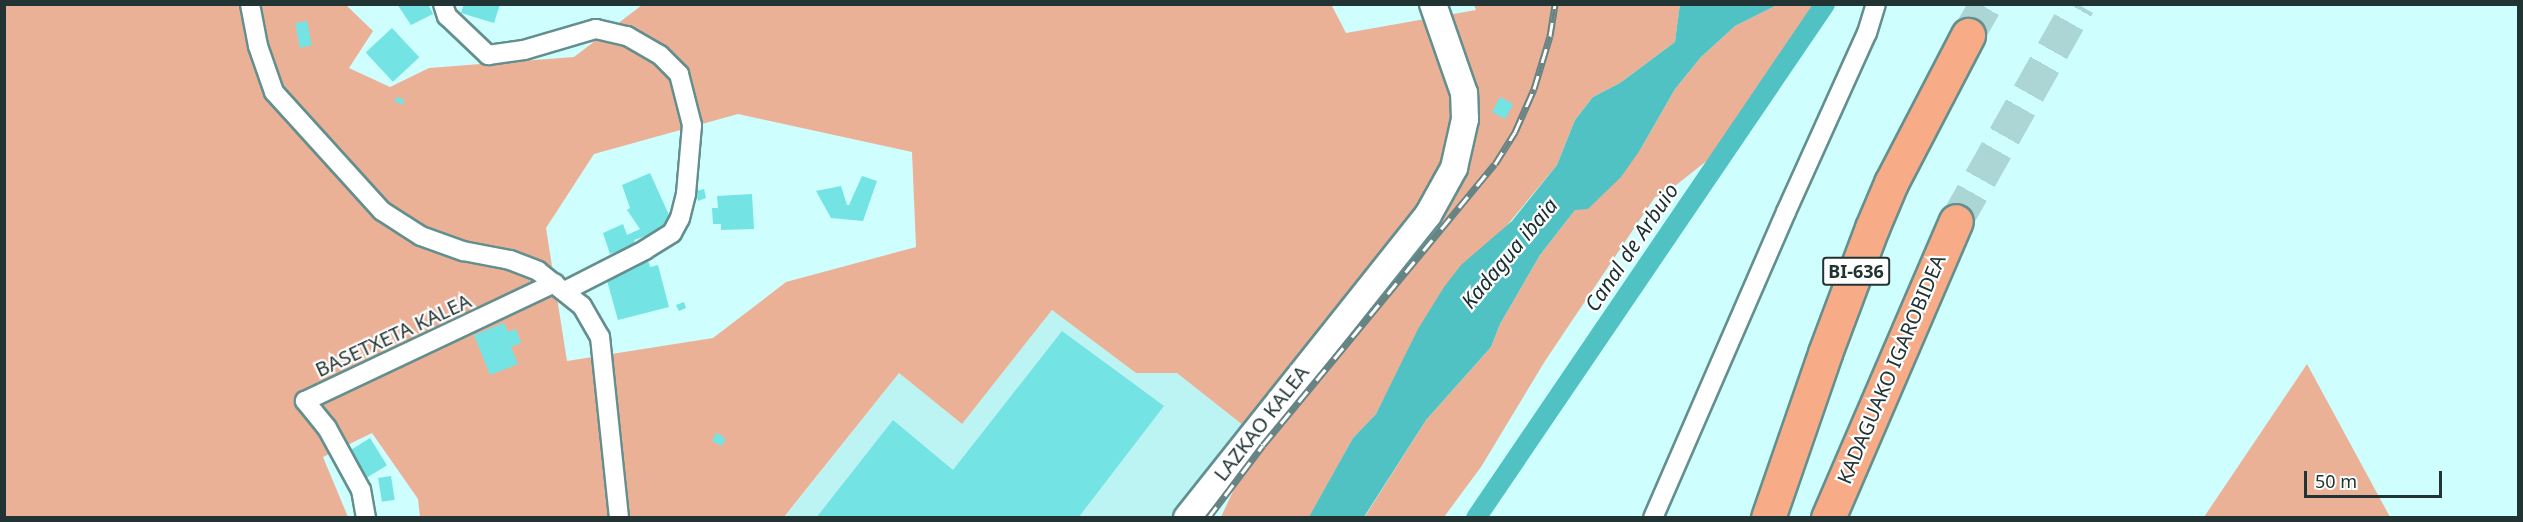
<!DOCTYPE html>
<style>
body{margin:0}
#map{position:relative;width:2523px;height:522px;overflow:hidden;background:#cffefe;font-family:"Noto Sans",sans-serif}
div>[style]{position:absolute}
.built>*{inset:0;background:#bcf4f3}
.green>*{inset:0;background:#ebb197}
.water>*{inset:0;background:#50c2c3}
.canal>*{height:20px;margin:-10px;padding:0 10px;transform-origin:10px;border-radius:10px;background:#50c2c3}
.building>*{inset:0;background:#74e3e4;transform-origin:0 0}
.highway-tunnel>*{height:33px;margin-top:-16.5px;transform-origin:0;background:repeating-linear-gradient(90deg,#acd5d5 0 33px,transparent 0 49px)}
.roads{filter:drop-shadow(2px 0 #638f8e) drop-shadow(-2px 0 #638f8e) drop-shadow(0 2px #638f8e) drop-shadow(0 -2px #638f8e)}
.street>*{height:18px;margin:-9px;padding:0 9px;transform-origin:9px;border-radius:9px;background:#fff}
.secondary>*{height:26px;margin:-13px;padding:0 13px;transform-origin:13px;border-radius:13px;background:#fff}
.highway>*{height:33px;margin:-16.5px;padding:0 16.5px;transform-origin:16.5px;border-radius:16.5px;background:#f8ab87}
.rail>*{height:7px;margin-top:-3.5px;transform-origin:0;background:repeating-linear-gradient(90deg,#fff 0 14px,#678484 0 28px);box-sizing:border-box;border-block:2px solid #678484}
span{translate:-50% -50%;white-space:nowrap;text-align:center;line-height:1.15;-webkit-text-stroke:4.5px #fff;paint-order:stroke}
.shield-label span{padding:2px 4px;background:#fff;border:2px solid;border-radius:4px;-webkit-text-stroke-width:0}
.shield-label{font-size:18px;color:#213333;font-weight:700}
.street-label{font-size:20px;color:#213333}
.water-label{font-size:21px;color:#192e2e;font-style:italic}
.frame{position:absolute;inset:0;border:6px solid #213333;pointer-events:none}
.scale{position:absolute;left:2304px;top:471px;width:138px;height:27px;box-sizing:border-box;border:3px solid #213333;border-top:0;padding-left:8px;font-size:18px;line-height:21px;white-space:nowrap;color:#213333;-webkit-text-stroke:4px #fff;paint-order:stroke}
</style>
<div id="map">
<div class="built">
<i style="clip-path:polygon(1052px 310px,1136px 373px,1177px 373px,1258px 437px,1196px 517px,784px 518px,899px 373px,962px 424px)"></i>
</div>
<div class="green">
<i style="clip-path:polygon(evenodd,1331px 4px,1346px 33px,1476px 10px,1474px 5px,1680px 5px,1675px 42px,1620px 83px,1593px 97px,1575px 120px,1557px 165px,1499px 235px,1392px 383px,1376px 414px,1353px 438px,1309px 518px,1221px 517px,1258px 437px,1177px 373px,1136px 373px,1052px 310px,962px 424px,899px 373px,784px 517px,420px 517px,418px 499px,372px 433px,323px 457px,348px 517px,5px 517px,4px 5px,346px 5px,373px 31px,349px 68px,390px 87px,429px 68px,574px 57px,642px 5px,1331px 4px,738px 114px,912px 152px,916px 247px,786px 282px,713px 338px,567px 361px,546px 228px,594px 154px,738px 114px)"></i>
<i style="clip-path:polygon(1777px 5px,1816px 5px,1714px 155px,1665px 194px,1655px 197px,1545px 361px,1481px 467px,1444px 517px,1364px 518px,1426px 420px,1491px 347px,1500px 324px,1540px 255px,1575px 210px,1640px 150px,1675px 89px,1701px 57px,1735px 26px)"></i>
<i style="clip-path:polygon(2307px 364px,2390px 517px,2204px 517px)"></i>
</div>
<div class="water">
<i style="clip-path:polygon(1680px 4px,1777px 5px,1735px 26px,1701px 57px,1675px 89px,1640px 150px,1621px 177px,1588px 209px,1575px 210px,1540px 255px,1500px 324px,1491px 347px,1426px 420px,1364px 517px,1309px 517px,1353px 438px,1376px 414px,1418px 329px,1444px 287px,1461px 265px,1512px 221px,1557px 165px,1575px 120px,1593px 97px,1620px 83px,1675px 42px)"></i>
</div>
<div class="canal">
<i style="left:1476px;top:518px;width:621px;rotate:-55.82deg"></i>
</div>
<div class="building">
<i style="clip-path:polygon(397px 4px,428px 4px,433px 14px,411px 25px)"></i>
<i style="clip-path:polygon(464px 4px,500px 4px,494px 23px,461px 13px)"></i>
<i style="left:307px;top:21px;width:25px;height:12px;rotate:79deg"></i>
<i style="left:392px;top:28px;width:40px;height:36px;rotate:47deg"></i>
<i style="left:396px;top:97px;width:9px;height:5px;rotate:18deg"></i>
<i style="left:1500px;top:97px;width:15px;height:17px;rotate:28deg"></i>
<i style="clip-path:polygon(650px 173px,674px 226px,634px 240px,636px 245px,610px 254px,603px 233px,623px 224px,627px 235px,640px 229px,627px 210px,630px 208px,622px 185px)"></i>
<i style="clip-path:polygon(862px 176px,877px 181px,863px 221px,831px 218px,816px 191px,841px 186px,847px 205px,849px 205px)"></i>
<i style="clip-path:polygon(704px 189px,706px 198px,698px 201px,696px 191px)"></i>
<i style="clip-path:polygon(752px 194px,754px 229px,721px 230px,721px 224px,713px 224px,712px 208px,718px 208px,717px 196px)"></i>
<i style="clip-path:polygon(647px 257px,650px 267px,658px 265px,669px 307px,618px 320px,606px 277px,621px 273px,619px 266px)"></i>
<i style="clip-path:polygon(684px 302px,686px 308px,679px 311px,676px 305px)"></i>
<i style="clip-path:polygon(504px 323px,508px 332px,516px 329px,521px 343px,511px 347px,518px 364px,490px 375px,474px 335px)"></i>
<i style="clip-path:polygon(1062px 331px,1164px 406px,1078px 518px,816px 518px,893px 420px,953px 470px)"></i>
<i style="left:716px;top:433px;width:11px;height:9px;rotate:27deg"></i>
<i style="left:370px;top:438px;width:32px;height:27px;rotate:58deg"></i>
<i style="left:391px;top:476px;width:24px;height:13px;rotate:81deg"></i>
</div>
<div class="highway-tunnel">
<i style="left:1968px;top:35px;width:36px;rotate:-60deg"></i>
<i style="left:1956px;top:221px;width:249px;rotate:-60.5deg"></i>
</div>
<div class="roads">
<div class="street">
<i style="left:250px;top:4px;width:43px;rotate:79.2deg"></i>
<i style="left:258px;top:46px;width:49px;rotate:70.8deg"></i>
<i style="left:274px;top:92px;width:161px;rotate:47.8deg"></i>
<i style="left:382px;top:211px;width:46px;rotate:32.7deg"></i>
<i style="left:421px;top:236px;width:45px;rotate:19.7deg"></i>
<i style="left:463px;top:251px;width:48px;rotate:10.8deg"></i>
<i style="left:510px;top:260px;width:30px;rotate:21deg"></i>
<i style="left:538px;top:271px;width:56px;rotate:38.5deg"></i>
<i style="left:582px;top:306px;width:36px;rotate:60deg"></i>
<i style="left:600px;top:337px;width:182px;rotate:84deg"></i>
<i style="left:443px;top:4px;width:13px;rotate:72deg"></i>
<i style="left:447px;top:16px;width:57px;rotate:43.6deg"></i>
<i style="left:488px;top:55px;width:36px;rotate:-8deg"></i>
<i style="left:524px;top:50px;width:75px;rotate:-16.3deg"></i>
<i style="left:596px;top:29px;width:32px;rotate:13deg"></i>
<i style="left:627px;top:36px;width:38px;rotate:30deg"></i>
<i style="left:660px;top:55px;width:27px;rotate:45deg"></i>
<i style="left:679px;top:74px;width:53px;rotate:75.7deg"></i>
<i style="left:692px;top:125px;width:69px;rotate:95deg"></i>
<i style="left:686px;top:194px;width:25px;rotate:104deg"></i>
<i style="left:680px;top:218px;width:17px;rotate:118deg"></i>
<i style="left:672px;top:233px;width:32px;rotate:148deg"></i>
<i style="left:645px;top:250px;width:90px;rotate:152.9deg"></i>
<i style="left:366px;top:518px;width:28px;rotate:-100deg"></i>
<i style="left:361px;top:490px;width:71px;rotate:-118.7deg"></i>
<i style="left:327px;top:428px;width:35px;rotate:-129deg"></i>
<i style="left:305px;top:401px;width:276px;rotate:-25.3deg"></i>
<i style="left:1653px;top:518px;width:334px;rotate:-66.5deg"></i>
<i style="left:1786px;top:212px;width:196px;rotate:-65.7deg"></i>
<i style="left:1867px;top:33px;width:30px;rotate:-73deg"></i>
</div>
<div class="secondary">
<i style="left:1187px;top:518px;width:387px;rotate:-51.5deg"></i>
<i style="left:1428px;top:215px;width:54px;rotate:-61deg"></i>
<i style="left:1454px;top:168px;width:50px;rotate:-77.3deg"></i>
<i style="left:1465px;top:119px;width:26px;rotate:-92deg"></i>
<i style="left:1464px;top:93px;width:94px;rotate:-109.2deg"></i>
</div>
<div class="highway">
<i style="left:1768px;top:518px;width:175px;rotate:-70.9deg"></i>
<i style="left:1825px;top:353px;width:134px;rotate:-69.4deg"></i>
<i style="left:1872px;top:228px;width:49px;rotate:-67.1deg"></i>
<i style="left:1891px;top:183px;width:167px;rotate:-62.5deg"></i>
<i style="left:1828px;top:518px;width:323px;rotate:-66.7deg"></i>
</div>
</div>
<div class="rail">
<i style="left:1208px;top:518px;width:91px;rotate:-53deg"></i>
<i style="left:1263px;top:445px;width:364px;rotate:-50.5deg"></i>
<i style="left:1495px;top:164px;width:38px;rotate:-58deg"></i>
<i style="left:1515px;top:132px;width:47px;rotate:-66.2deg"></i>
<i style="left:1534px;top:89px;width:55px;rotate:-73.2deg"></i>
<i style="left:1550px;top:36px;width:32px;rotate:-81deg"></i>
</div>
<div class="shield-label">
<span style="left:1856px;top:271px">BI-636</span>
</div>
<div class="street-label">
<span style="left:393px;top:335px;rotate:-25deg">BASETXETA KALEA</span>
<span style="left:1891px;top:369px;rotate:-67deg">KADAGUAKO IGAROBIDEA</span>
<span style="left:1261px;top:423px;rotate:-52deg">LAZKAO KALEA</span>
</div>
<div class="water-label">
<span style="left:1631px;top:247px;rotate:-56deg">Canal de Arbuio</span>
<span style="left:1509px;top:253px;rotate:-50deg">Kadagua ibaia</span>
</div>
<div class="frame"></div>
<div class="scale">50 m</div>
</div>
